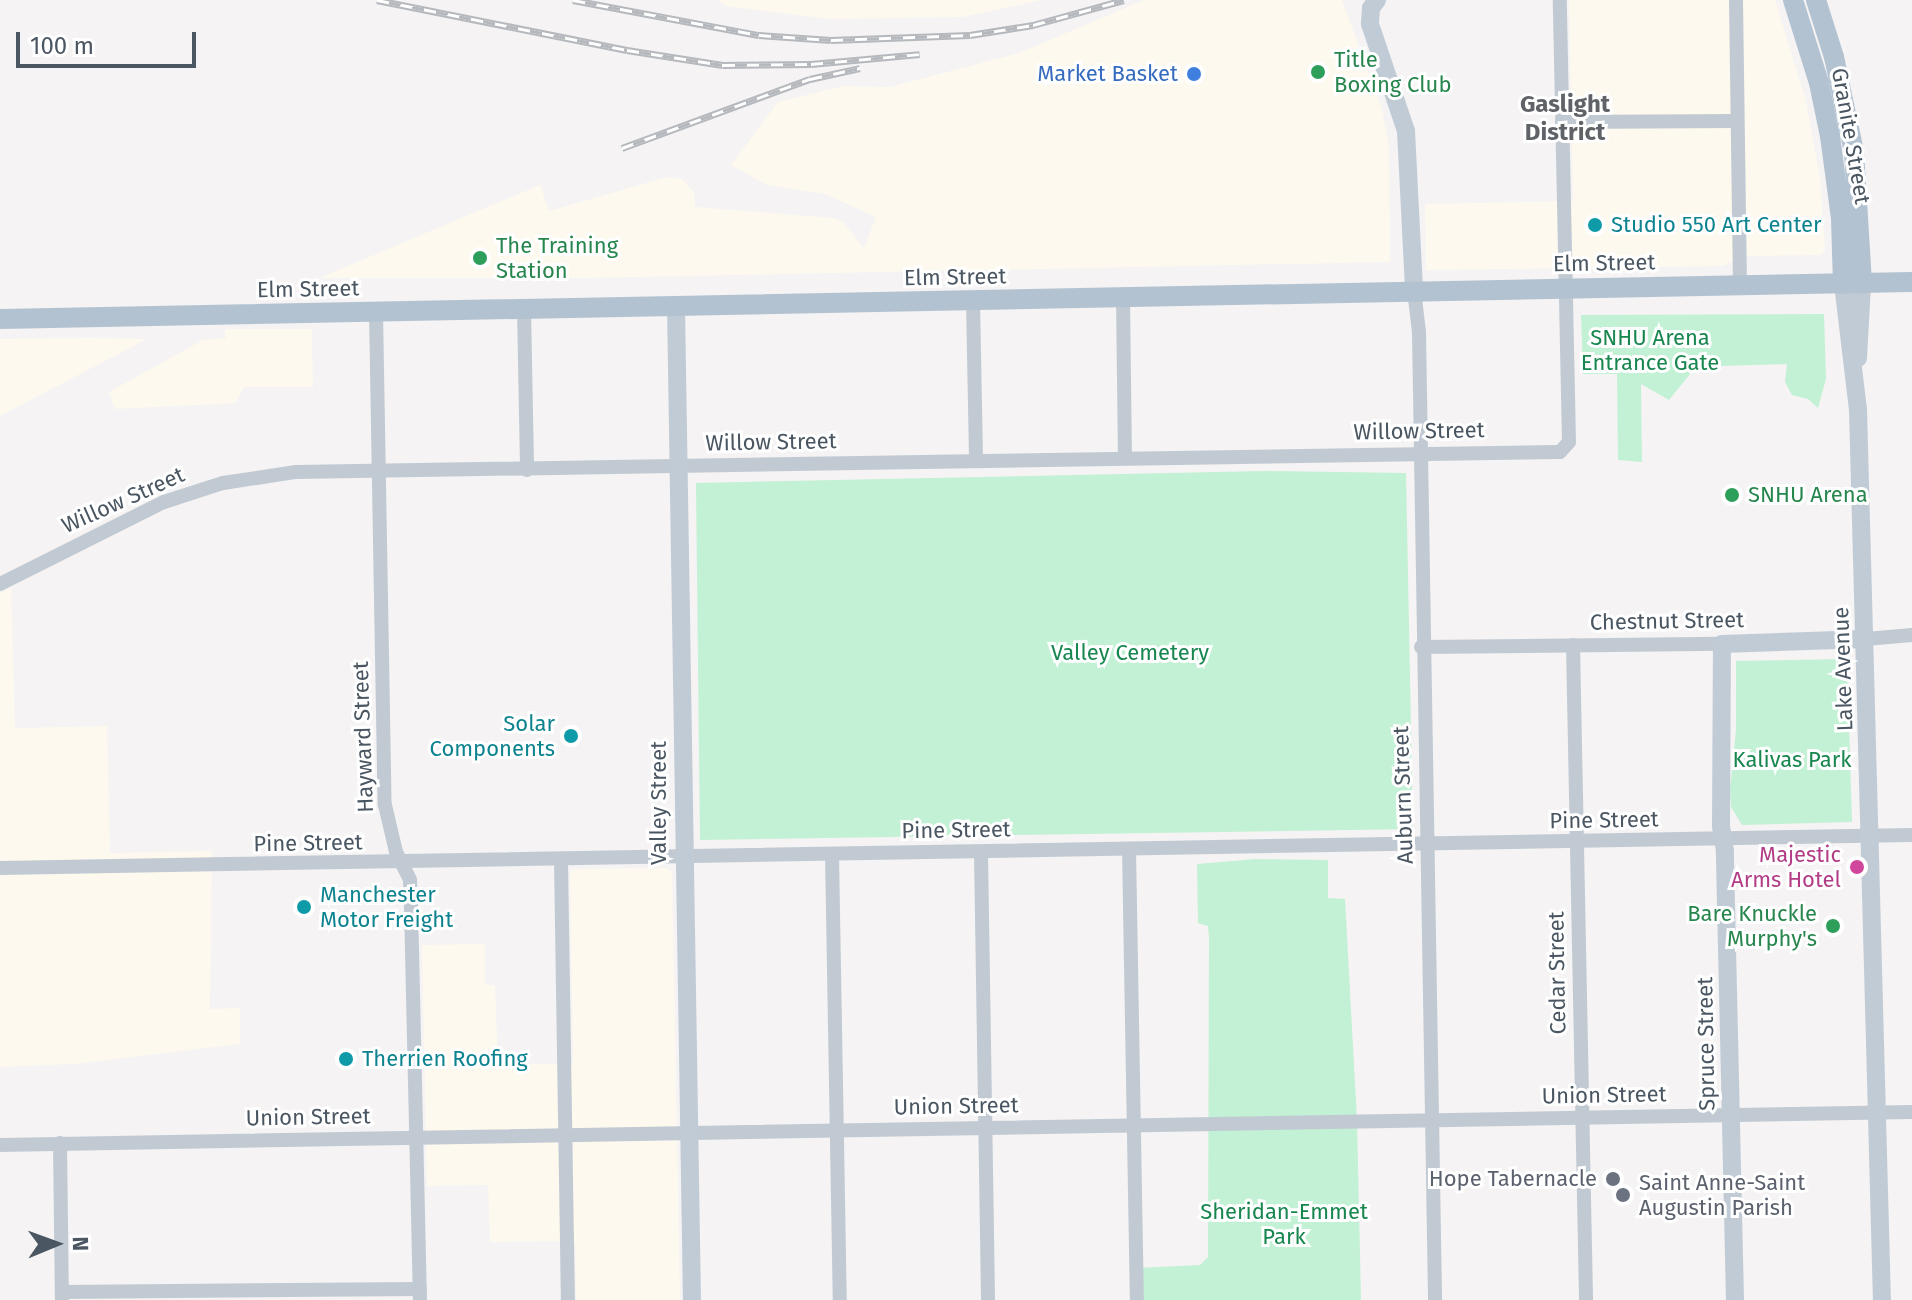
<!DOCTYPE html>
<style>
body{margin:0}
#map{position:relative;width:1912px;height:1300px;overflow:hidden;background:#f5f3f3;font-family:"Fira Sans",sans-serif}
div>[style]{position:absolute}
.commercial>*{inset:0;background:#fdf9ef}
.green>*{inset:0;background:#c3f1d5}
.street>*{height:14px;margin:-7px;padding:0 7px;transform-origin:7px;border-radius:7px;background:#c1cad2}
.secondary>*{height:18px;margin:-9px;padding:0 9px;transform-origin:9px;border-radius:9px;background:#c1cbd6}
.primary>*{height:20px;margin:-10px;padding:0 10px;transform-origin:10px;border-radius:10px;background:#b3c2d1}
.rail>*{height:7px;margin-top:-3.5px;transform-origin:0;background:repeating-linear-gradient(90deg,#fff 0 12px,#b5b8bd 0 24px);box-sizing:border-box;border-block:2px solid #b5b8bd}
.dots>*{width:22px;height:22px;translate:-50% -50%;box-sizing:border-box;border:4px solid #fff;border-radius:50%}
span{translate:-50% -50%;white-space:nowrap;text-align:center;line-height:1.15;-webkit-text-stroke:6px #fff;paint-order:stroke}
.leisure-label{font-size:22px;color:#27864d}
.left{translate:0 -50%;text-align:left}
.right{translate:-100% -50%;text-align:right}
.shop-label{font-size:22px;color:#366cbe}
.street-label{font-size:22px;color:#4a5661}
.culture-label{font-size:22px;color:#0d838f}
.park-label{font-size:22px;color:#17864f}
.hotel-label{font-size:22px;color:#b23c85}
.worship-label{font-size:22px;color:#5b616d}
.neighbourhood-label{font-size:24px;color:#5f6368;font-weight:700}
.north{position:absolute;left:16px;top:1204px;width:80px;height:80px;-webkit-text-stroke:6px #fff;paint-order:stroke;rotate:89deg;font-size:22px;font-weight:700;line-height:32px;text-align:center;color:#4a5661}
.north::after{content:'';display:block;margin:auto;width:28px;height:36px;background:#4a5661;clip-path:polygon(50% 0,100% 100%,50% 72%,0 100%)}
.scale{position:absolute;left:16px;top:32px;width:180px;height:36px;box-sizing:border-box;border:4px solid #4a5661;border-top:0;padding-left:10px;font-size:24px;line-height:28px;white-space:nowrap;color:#4a5661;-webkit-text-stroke:6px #fff;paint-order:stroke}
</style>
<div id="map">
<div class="commercial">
<i style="clip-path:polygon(719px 0,1042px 0,963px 17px,830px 19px,726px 6px)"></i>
<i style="clip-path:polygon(1144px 0,1342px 0,1382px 109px,1389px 147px,1390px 262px,582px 278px,319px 278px,540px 185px,549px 211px,667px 177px,682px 179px,694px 192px,695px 207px,834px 218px,843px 222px,864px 248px,876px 217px,825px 194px,767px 185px,731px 165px,778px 102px,843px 86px,890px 87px,1019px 53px)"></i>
<i style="clip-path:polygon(1569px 0,1775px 0,1806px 101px,1820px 178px,1825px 250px,1821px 255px,1748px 256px,1722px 266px,1426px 270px,1425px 204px,1573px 201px)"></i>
<i style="clip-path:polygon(225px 329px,312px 329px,313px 387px,244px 387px,236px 403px,115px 409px,109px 392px,203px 340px,226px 338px)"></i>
<i style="clip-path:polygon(87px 338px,147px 339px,0 416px,0 339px)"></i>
<i style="clip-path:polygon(11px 588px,15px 728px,107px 726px,110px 853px,212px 851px,210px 1009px,240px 1008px,240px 1044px,74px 1064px,0 1067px,0 593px)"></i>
<i style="clip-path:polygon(667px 868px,672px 872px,680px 1300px,576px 1300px,575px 1241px,490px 1242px,488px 1185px,427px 1186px,422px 945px,485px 944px,485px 985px,495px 985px,498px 1064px,573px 1064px,570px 872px,573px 869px)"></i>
</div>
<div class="green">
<i style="clip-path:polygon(1824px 314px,1826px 379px,1818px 408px,1808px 399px,1792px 395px,1785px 382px,1787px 364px,1685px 367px,1690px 374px,1669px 400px,1641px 384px,1642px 462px,1618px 460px,1617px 374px,1583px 374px,1581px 315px)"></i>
<i style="clip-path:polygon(1264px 471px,1406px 473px,1413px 829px,700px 840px,696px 483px)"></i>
<i style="clip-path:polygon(1847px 659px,1852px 822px,1742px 825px,1731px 807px,1730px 790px,1736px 730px,1736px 661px)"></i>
<i style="clip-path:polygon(1256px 859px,1328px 860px,1328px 898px,1345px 899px,1357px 1120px,1361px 1300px,1137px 1300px,1136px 1268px,1200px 1265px,1208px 1257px,1209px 938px,1208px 926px,1198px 923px,1197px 864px)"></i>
</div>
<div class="street">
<i style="left:1736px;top:0;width:286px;rotate:89.2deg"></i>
<i style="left:1562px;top:122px;width:175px;rotate:-0.3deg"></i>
<i style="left:1414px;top:290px;width:42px;rotate:83.2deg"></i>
<i style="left:1419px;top:332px;width:968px;rotate:89.05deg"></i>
<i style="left:1123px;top:297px;width:160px;rotate:89.3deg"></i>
<i style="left:973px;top:301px;width:158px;rotate:88.9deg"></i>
<i style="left:524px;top:309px;width:161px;rotate:88.9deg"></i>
<i style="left:376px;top:312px;width:493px;rotate:89deg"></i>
<i style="left:385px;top:805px;width:48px;rotate:76.8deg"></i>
<i style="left:396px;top:852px;width:31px;rotate:63deg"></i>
<i style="left:410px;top:880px;width:26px;rotate:88deg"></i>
<i style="left:411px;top:906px;width:394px;rotate:88.7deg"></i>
<i style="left:0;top:584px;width:183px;rotate:-26.6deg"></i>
<i style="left:164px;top:502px;width:62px;rotate:-17.9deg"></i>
<i style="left:223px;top:483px;width:74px;rotate:-8.6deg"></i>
<i style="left:296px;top:472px;width:1264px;rotate:-0.91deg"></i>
<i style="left:1560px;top:452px;width:13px;rotate:-48deg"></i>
<i style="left:1569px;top:442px;width:442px;rotate:-91.2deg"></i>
<i style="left:1866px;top:639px;width:46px;rotate:-5deg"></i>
<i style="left:1573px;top:645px;width:655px;rotate:88.86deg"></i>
<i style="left:1421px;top:647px;width:301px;rotate:-0.6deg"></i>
<i style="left:1129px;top:849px;width:451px;rotate:89deg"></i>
<i style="left:981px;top:852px;width:448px;rotate:89.1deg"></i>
<i style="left:832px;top:855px;width:445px;rotate:89deg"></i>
<i style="left:561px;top:861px;width:439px;rotate:89.1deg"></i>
<i style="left:0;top:868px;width:1912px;rotate:-0.99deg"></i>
<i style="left:60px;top:1143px;width:156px;rotate:89.3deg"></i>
<i style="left:0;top:1145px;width:1912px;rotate:-0.99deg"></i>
<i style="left:62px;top:1292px;width:358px;rotate:-0.5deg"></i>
</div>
<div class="secondary">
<i style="left:1377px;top:0;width:10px;rotate:127deg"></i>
<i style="left:1371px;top:8px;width:16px;rotate:94deg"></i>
<i style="left:1370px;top:24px;width:113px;rotate:71.4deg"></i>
<i style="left:1406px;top:131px;width:159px;rotate:87.1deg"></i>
<i style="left:1843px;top:284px;width:127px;rotate:83.2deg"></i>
<i style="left:1858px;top:410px;width:890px;rotate:88.46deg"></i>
<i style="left:676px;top:306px;width:994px;rotate:89.08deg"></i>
<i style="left:1858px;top:358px;width:74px;rotate:-86.9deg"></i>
<i style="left:1735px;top:1300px;width:449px;rotate:-91.3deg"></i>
<i style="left:1725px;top:851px;width:24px;rotate:-99deg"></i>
<i style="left:1721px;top:827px;width:183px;rotate:-89.7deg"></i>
<i style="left:1722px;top:644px;width:144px;rotate:-2deg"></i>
</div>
<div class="primary">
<i style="left:1793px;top:0;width:87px;rotate:72.6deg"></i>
<i style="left:1819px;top:83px;width:54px;rotate:78.3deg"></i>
<i style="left:1830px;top:136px;width:83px;rotate:82.4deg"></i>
<i style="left:1841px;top:218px;width:66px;rotate:88.3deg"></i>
<i style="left:1816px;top:0;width:60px;rotate:72.5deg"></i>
<i style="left:1834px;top:57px;width:97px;rotate:78.1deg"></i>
<i style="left:1854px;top:152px;width:132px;rotate:86.5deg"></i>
<i style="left:0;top:319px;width:1912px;rotate:-1.11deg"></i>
</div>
<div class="rail">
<i style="left:377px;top:0;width:255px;rotate:11.3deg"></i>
<i style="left:627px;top:50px;width:97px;rotate:8.9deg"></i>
<i style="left:723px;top:65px;width:88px;rotate:-0.7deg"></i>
<i style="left:811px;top:64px;width:109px;rotate:-5.2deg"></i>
<i style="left:573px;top:0;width:189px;rotate:10.7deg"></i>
<i style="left:759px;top:35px;width:72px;rotate:4deg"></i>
<i style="left:831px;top:40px;width:139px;rotate:-2.1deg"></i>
<i style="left:970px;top:35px;width:64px;rotate:-9deg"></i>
<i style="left:1033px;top:25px;width:94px;rotate:-15.4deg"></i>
<i style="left:622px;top:148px;width:200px;rotate:-20.2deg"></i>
<i style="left:810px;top:79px;width:51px;rotate:-12.4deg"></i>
</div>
<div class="dots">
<i style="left:1318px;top:72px;background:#2e9e5b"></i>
<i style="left:1194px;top:74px;background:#3f7fe0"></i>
<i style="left:1595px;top:225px;background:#0f9aa8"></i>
<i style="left:480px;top:258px;background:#2e9e5b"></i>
<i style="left:1732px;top:495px;background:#2e9e5b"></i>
<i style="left:571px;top:736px;background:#0f9aa8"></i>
<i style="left:1857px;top:867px;background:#d1479c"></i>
<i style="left:304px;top:907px;background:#0f9aa8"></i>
<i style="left:1833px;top:926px;background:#2e9e5b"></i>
<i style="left:346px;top:1059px;background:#0f9aa8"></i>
<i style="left:1613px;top:1179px;background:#6b7280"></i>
<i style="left:1623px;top:1195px;background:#6b7280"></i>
</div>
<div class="leisure-label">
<span class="left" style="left:1334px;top:72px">Title<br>Boxing Club</span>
<span class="left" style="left:496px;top:258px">The Training<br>Station</span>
<span class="left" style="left:1748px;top:495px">SNHU Arena</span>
<span class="right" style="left:1817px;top:926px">Bare Knuckle<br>Murphy's</span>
</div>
<div class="shop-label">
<span class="right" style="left:1178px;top:74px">Market Basket</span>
</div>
<div class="street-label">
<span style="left:1851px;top:136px;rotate:80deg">Granite Street</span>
<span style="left:1604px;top:263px;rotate:-1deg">Elm Street</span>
<span style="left:955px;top:277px;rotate:-1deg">Elm Street</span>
<span style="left:308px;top:289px;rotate:-1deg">Elm Street</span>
<span style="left:1419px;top:431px;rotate:-1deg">Willow Street</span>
<span style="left:771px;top:442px;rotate:-1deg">Willow Street</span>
<span style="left:123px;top:500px;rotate:-24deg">Willow Street</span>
<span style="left:1667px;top:621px;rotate:-1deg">Chestnut Street</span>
<span style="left:1843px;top:669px;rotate:-92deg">Lake Avenue</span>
<span style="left:363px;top:737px;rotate:-92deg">Hayward Street</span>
<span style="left:1403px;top:795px;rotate:-92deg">Auburn Street</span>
<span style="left:659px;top:803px;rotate:-90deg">Valley Street</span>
<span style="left:1604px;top:820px;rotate:-1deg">Pine Street</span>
<span style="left:956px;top:830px;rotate:-1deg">Pine Street</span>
<span style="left:308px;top:843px;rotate:-1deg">Pine Street</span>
<span style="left:1557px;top:973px;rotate:-91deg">Cedar Street</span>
<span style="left:1706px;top:1044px;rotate:-91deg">Spruce Street</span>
<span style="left:1604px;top:1095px;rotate:-1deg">Union Street</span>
<span style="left:956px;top:1106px;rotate:-1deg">Union Street</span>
<span style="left:308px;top:1117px;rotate:-1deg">Union Street</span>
</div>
<div class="culture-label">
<span class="left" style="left:1611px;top:225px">Studio 550 Art Center</span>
<span class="right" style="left:555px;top:736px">Solar<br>Components</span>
<span class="left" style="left:320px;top:907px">Manchester<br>Motor Freight</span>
<span class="left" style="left:362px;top:1059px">Therrien Roofing</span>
</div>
<div class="park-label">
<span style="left:1650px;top:350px">SNHU Arena<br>Entrance Gate</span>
<span style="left:1130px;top:653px">Valley Cemetery</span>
<span style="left:1792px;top:760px">Kalivas Park</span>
<span style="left:1284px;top:1224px">Sheridan-Emmet<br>Park</span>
</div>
<div class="hotel-label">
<span class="right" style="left:1841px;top:867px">Majestic<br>Arms Hotel</span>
</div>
<div class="worship-label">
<span class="right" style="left:1597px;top:1179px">Hope Tabernacle</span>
<span class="left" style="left:1639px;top:1195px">Saint Anne-Saint<br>Augustin Parish</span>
</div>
<div class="neighbourhood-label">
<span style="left:1565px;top:119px">Gaslight<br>District</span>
</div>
<div class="north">N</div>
<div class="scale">100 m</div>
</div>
